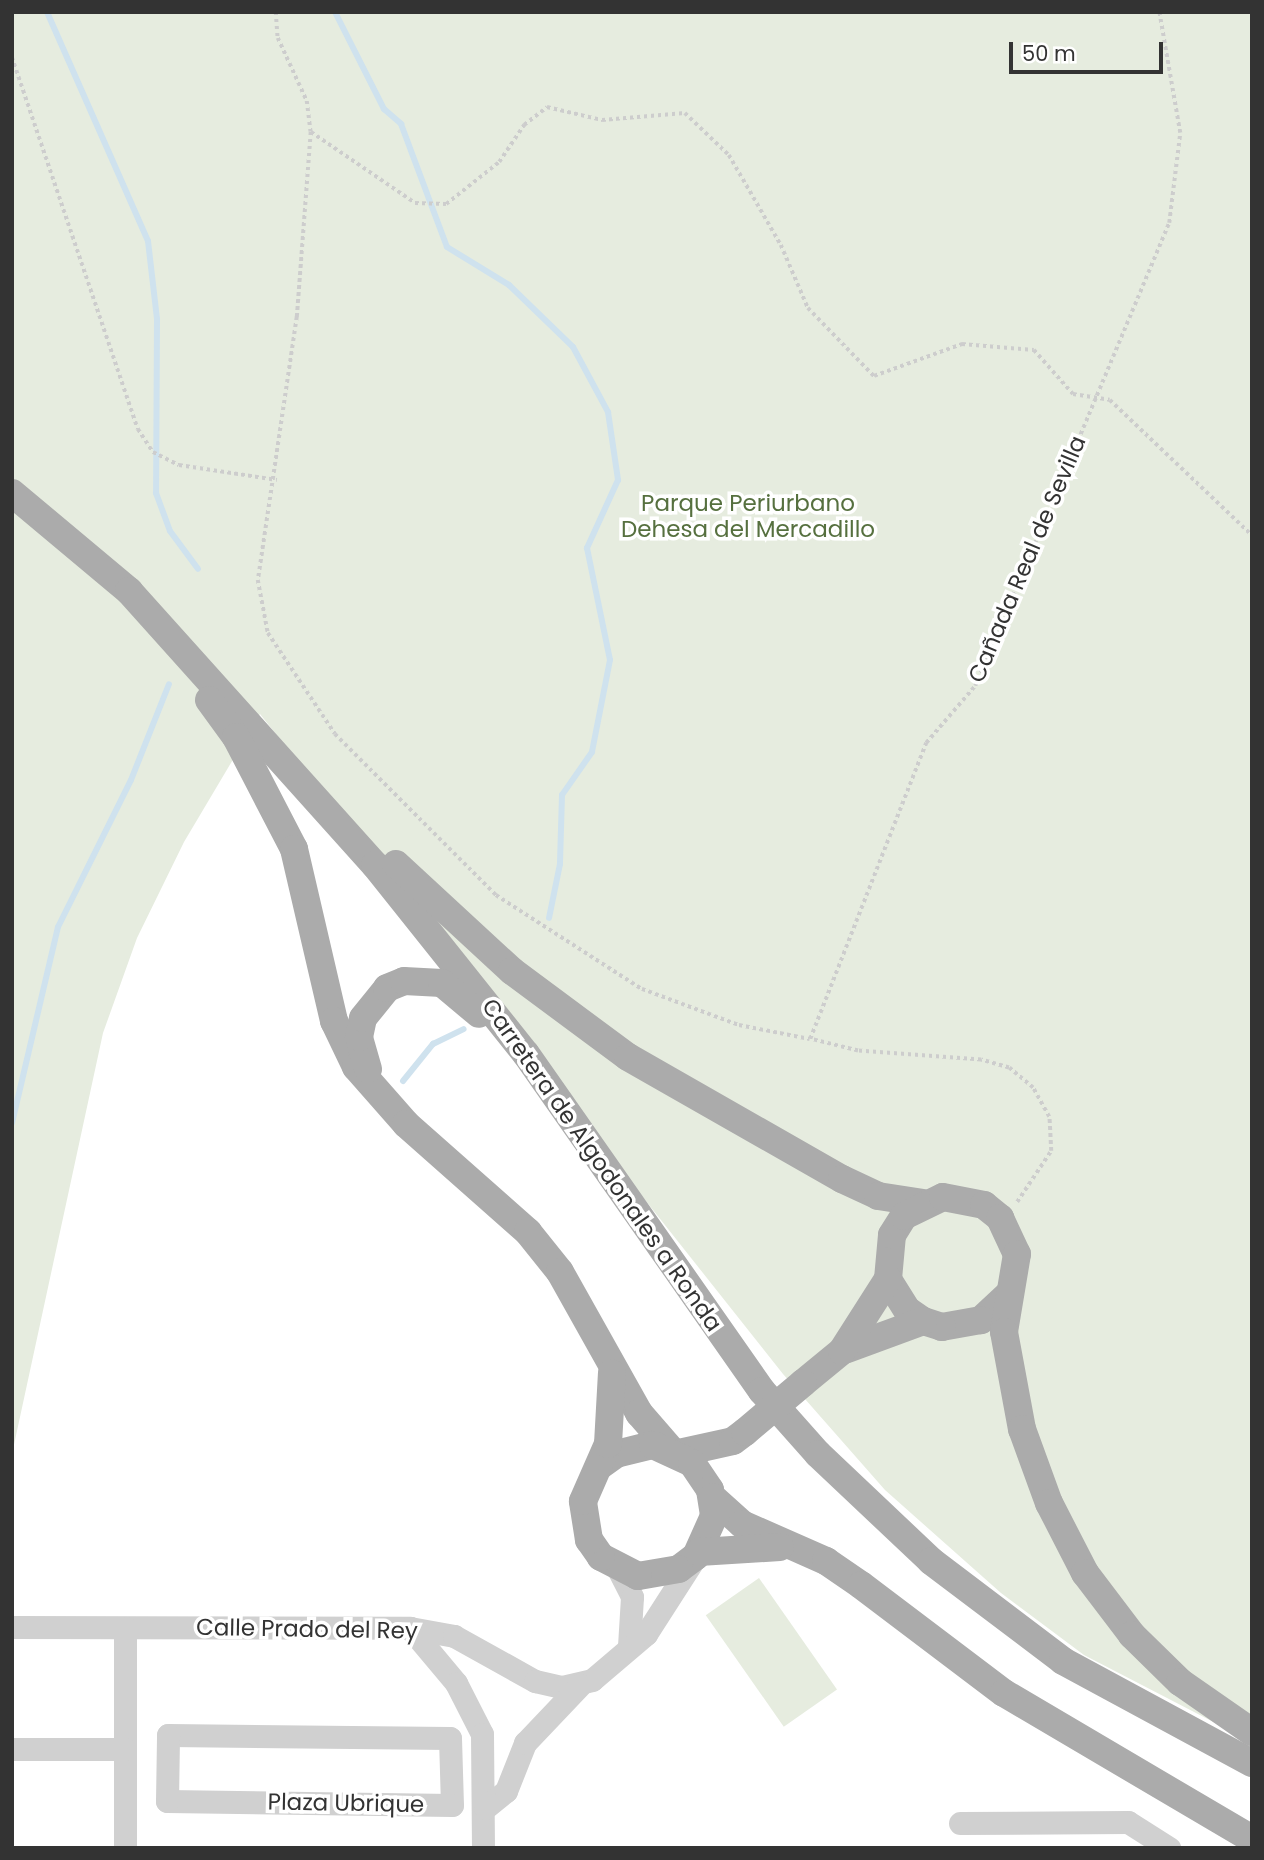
<!DOCTYPE html>
<meta charset="utf-8">
<style>
body{margin:0}
#map{position:relative;width:1264px;height:1860px;overflow:hidden;background:#fff;font-family:Poppins,sans-serif}
div>[style]{position:absolute}
.green>*{inset:0;background:#e6ecdf;transform-origin:0 0}
.stream>*{height:6px;margin:-3px;padding:0 3px;transform-origin:3px;border-radius:3px;background:#cfe2ee}
.path>*{height:3.5px;margin-top:-1.75px;transform-origin:0;background:repeating-linear-gradient(90deg,#cdcdcd 0 3.5px,transparent 0 7px)}
.minor>*{height:23px;margin:-11.5px;padding:0 11.5px;transform-origin:11.5px;border-radius:11.5px;background:#d0d0d0}
.major>*{height:28px;margin:-14px;padding:0 14px;transform-origin:14px;border-radius:14px;background:#ababab}
.major-bridge>*{height:28px;margin:-14px;padding:0 14px;transform-origin:14px;border-radius:14px;background:#ababab}
span{translate:-50% -50%;white-space:nowrap;text-align:center;line-height:1.15;-webkit-text-stroke:7px #fff;paint-order:stroke}
.park-label{font-size:23px;color:#56703f}
.street-label{font-size:23px;color:#333}
.frame{position:absolute;inset:0;border:14px solid #333;pointer-events:none}
.scale{position:absolute;left:1009px;top:42px;width:154px;height:32px;box-sizing:border-box;border:4px solid #333;border-top:0;padding-left:9px;font-size:21px;line-height:24px;white-space:nowrap;color:#333;-webkit-text-stroke:5px #fff;paint-order:stroke}
</style>
<div id="map">
<div class="green">
<i style="clip-path:polygon(12px 12px,1252px 12px,1252px 1742px,1084px 1655px,1001px 1593px,885px 1490px,783px 1374px,260px 714px,184px 842px,137px 938px,103px 1033px,12px 1454px)"></i>
<i style="left:759px;top:1578px;width:136px;height:65px;rotate:55deg"></i>
</div>
<div class="stream">
<i style="left:47px;top:12px;width:250px;rotate:66.2deg"></i>
<i style="left:148px;top:241px;width:79px;rotate:83.4deg"></i>
<i style="left:157px;top:319px;width:174px;rotate:90.3deg"></i>
<i style="left:156px;top:493px;width:40px;rotate:69.8deg"></i>
<i style="left:170px;top:531px;width:47px;rotate:53.6deg"></i>
<i style="left:335px;top:12px;width:109px;rotate:63.2deg"></i>
<i style="left:384px;top:109px;width:23px;rotate:41deg"></i>
<i style="left:401px;top:124px;width:131px;rotate:69.5deg"></i>
<i style="left:447px;top:247px;width:73px;rotate:31.5deg"></i>
<i style="left:509px;top:285px;width:89px;rotate:44.1deg"></i>
<i style="left:573px;top:347px;width:74px;rotate:61.7deg"></i>
<i style="left:608px;top:412px;width:69px;rotate:81.6deg"></i>
<i style="left:618px;top:480px;width:75px;rotate:114.5deg"></i>
<i style="left:587px;top:548px;width:114px;rotate:78.4deg"></i>
<i style="left:610px;top:660px;width:94px;rotate:101.1deg"></i>
<i style="left:592px;top:752px;width:52px;rotate:124.9deg"></i>
<i style="left:562px;top:795px;width:69px;rotate:91.7deg"></i>
<i style="left:560px;top:864px;width:55px;rotate:101.5deg"></i>
<i style="left:403px;top:1081px;width:48px;rotate:-51deg"></i>
<i style="left:433px;top:1044px;width:34px;rotate:-26deg"></i>
<i style="left:12px;top:1123px;width:201px;rotate:-76.8deg"></i>
<i style="left:58px;top:927px;width:164px;rotate:-63.6deg"></i>
<i style="left:131px;top:780px;width:103px;rotate:-68.4deg"></i>
</div>
<div class="path">
<i style="left:276px;top:12px;width:26px;rotate:86deg"></i>
<i style="left:278px;top:38px;width:69px;rotate:65.3deg"></i>
<i style="left:307px;top:101px;width:31px;rotate:83deg"></i>
<i style="left:311px;top:132px;width:126px;rotate:34.3deg"></i>
<i style="left:415px;top:203px;width:31px;rotate:2deg"></i>
<i style="left:446px;top:204px;width:68px;rotate:-38.4deg"></i>
<i style="left:499px;top:162px;width:45px;rotate:-56deg"></i>
<i style="left:524px;top:125px;width:29px;rotate:-38deg"></i>
<i style="left:547px;top:107px;width:57px;rotate:13.3deg"></i>
<i style="left:602px;top:120px;width:83px;rotate:-4.8deg"></i>
<i style="left:685px;top:113px;width:61px;rotate:43.7deg"></i>
<i style="left:729px;top:155px;width:104px;rotate:60deg"></i>
<i style="left:781px;top:245px;width:69px;rotate:66.8deg"></i>
<i style="left:808px;top:308px;width:95px;rotate:45.9deg"></i>
<i style="left:874px;top:376px;width:94px;rotate:-20deg"></i>
<i style="left:962px;top:344px;width:72px;rotate:4.8deg"></i>
<i style="left:1034px;top:350px;width:59px;rotate:48.4deg"></i>
<i style="left:1073px;top:394px;width:37px;rotate:9deg"></i>
<i style="left:1110px;top:400px;width:196px;rotate:43.6deg"></i>
<i style="left:12px;top:57px;width:393px;rotate:71.3deg"></i>
<i style="left:138px;top:429px;width:27px;rotate:57deg"></i>
<i style="left:153px;top:452px;width:29px;rotate:27deg"></i>
<i style="left:179px;top:465px;width:99px;rotate:8.7deg"></i>
<i style="left:311px;top:132px;width:186px;rotate:94.3deg"></i>
<i style="left:297px;top:317px;width:266px;rotate:98.4deg"></i>
<i style="left:258px;top:580px;width:54px;rotate:79.3deg"></i>
<i style="left:268px;top:633px;width:121px;rotate:56.4deg"></i>
<i style="left:335px;top:734px;width:228px;rotate:45deg"></i>
<i style="left:496px;top:895px;width:174px;rotate:32.8deg"></i>
<i style="left:642px;top:989px;width:103px;rotate:20.4deg"></i>
<i style="left:739px;top:1025px;width:72px;rotate:11.2deg"></i>
<i style="left:1017px;top:1202px;width:61px;rotate:-56.3deg"></i>
<i style="left:1051px;top:1151px;width:34px;rotate:-93deg"></i>
<i style="left:1049px;top:1117px;width:33px;rotate:-119deg"></i>
<i style="left:1033px;top:1088px;width:31px;rotate:-140deg"></i>
<i style="left:1009px;top:1068px;width:29px;rotate:-164deg"></i>
<i style="left:981px;top:1060px;width:123px;rotate:-175.8deg"></i>
<i style="left:858px;top:1051px;width:49px;rotate:-166deg"></i>
<i style="left:810px;top:1039px;width:318px;rotate:-68.6deg"></i>
<i style="left:926px;top:743px;width:75px;rotate:-49.3deg"></i>
<i style="left:975px;top:686px;width:502px;rotate:-67.27deg"></i>
<i style="left:1169px;top:223px;width:91px;rotate:-83deg"></i>
<i style="left:1180px;top:133px;width:123px;rotate:-99.8deg"></i>
</div>
<div class="minor">
<i style="left:618px;top:1569px;width:31px;rotate:63deg"></i>
<i style="left:632px;top:1597px;width:49px;rotate:93.5deg"></i>
<i style="left:12px;top:1627px;width:398px;rotate:0.1deg"></i>
<i style="left:410px;top:1628px;width:45px;rotate:10.3deg"></i>
<i style="left:454px;top:1636px;width:93px;rotate:29.1deg"></i>
<i style="left:535px;top:1681px;width:28px;rotate:13deg"></i>
<i style="left:562px;top:1687px;width:31px;rotate:-13deg"></i>
<i style="left:592px;top:1680px;width:71px;rotate:-40.4deg"></i>
<i style="left:646px;top:1634px;width:93px;rotate:-57.3deg"></i>
<i style="left:125px;top:1628px;width:220px;rotate:90deg"></i>
<i style="left:410px;top:1628px;width:72px;rotate:50.1deg"></i>
<i style="left:456px;top:1683px;width:57px;rotate:63deg"></i>
<i style="left:482px;top:1734px;width:114px;rotate:89.5deg"></i>
<i style="left:168px;top:1735px;width:282px;rotate:0.6deg"></i>
<i style="left:450px;top:1738px;width:67px;rotate:88.3deg"></i>
<i style="left:452px;top:1805px;width:285px;rotate:-179.2deg"></i>
<i style="left:167px;top:1801px;width:66px;rotate:-89.1deg"></i>
<i style="left:12px;top:1749px;width:112px"></i>
<i style="left:485px;top:1808px;width:27px;rotate:-39deg"></i>
<i style="left:506px;top:1791px;width:52px;rotate:-68.4deg"></i>
<i style="left:525px;top:1743px;width:80px;rotate:-46.5deg"></i>
<i style="left:960px;top:1823px;width:168px;rotate:-0.3deg"></i>
<i style="left:1128px;top:1822px;width:49px;rotate:32.4deg"></i>
</div>
<div class="major">
<i style="left:12px;top:493px;width:153px;rotate:39.9deg"></i>
<i style="left:129px;top:591px;width:368px;rotate:48.1deg"></i>
<i style="left:375px;top:865px;width:242px;rotate:51.4deg"></i>
<i style="left:526px;top:1054px;width:411px;rotate:55deg"></i>
<i style="left:762px;top:1391px;width:84px;rotate:48.4deg"></i>
<i style="left:818px;top:1454px;width:156px;rotate:43.4deg"></i>
<i style="left:931px;top:1561px;width:166px;rotate:37.1deg"></i>
<i style="left:1063px;top:1661px;width:215px;rotate:28.4deg"></i>
<i style="left:209px;top:700px;width:46px;rotate:53.9deg"></i>
<i style="left:236px;top:737px;width:126px;rotate:62.6deg"></i>
<i style="left:294px;top:849px;width:177px;rotate:76.9deg"></i>
<i style="left:334px;top:1021px;width:51px;rotate:64.4deg"></i>
<i style="left:356px;top:1067px;width:76px;rotate:48.7deg"></i>
<i style="left:406px;top:1124px;width:163px;rotate:41.5deg"></i>
<i style="left:528px;top:1232px;width:51px;rotate:51.3deg"></i>
<i style="left:560px;top:1272px;width:162px;rotate:60.7deg"></i>
<i style="left:639px;top:1413px;width:49px;rotate:49.1deg"></i>
<i style="left:396px;top:864px;width:158px;rotate:42.7deg"></i>
<i style="left:512px;top:971px;width:144px;rotate:36.6deg"></i>
<i style="left:628px;top:1057px;width:246px;rotate:29.7deg"></i>
<i style="left:842px;top:1179px;width:40px;rotate:25deg"></i>
<i style="left:878px;top:1196px;width:46px;rotate:8.8deg"></i>
<i style="left:368px;top:1069px;width:33px;rotate:-106deg"></i>
<i style="left:359px;top:1037px;width:19px;rotate:-78deg"></i>
<i style="left:363px;top:1018px;width:38px;rotate:-51deg"></i>
<i style="left:387px;top:988px;width:18px;rotate:-22deg"></i>
<i style="left:404px;top:981px;width:38px;rotate:3deg"></i>
<i style="left:442px;top:983px;width:48px;rotate:40deg"></i>
<i style="left:1010px;top:1293px;width:40px;rotate:137deg"></i>
<i style="left:981px;top:1320px;width:40px;rotate:170deg"></i>
<i style="left:942px;top:1327px;width:20px;rotate:-162deg"></i>
<i style="left:923px;top:1321px;width:19px;rotate:-145deg"></i>
<i style="left:907px;top:1310px;width:36px;rotate:-122deg"></i>
<i style="left:888px;top:1279px;width:44px;rotate:-84.8deg"></i>
<i style="left:892px;top:1235px;width:22px;rotate:-58deg"></i>
<i style="left:904px;top:1216px;width:43px;rotate:-26deg"></i>
<i style="left:943px;top:1197px;width:42px;rotate:11deg"></i>
<i style="left:984px;top:1205px;width:21px;rotate:39deg"></i>
<i style="left:1000px;top:1218px;width:40px;rotate:65deg"></i>
<i style="left:1017px;top:1254px;width:79px;rotate:99.5deg"></i>
<i style="left:1004px;top:1332px;width:99px;rotate:79.5deg"></i>
<i style="left:1022px;top:1429px;width:79px;rotate:70deg"></i>
<i style="left:1049px;top:1503px;width:79px;rotate:62.8deg"></i>
<i style="left:1085px;top:1573px;width:78px;rotate:52.8deg"></i>
<i style="left:1132px;top:1635px;width:67px;rotate:44.4deg"></i>
<i style="left:1180px;top:1682px;width:88px;rotate:34.8deg"></i>
<i style="left:847px;top:1349px;width:81px;rotate:-20.2deg"></i>
<i style="left:803px;top:1383px;width:50px;rotate:-39.4deg"></i>
<i style="left:842px;top:1351px;width:85px;rotate:-57.4deg"></i>
<i style="left:679px;top:1453px;width:55px;rotate:-12.5deg"></i>
<i style="left:733px;top:1441px;width:15px;rotate:-37deg"></i>
<i style="left:601px;top:1465px;width:19px;rotate:-36deg"></i>
<i style="left:616px;top:1454px;width:38px;rotate:-14deg"></i>
<i style="left:653px;top:1445px;width:43px;rotate:24.8deg"></i>
<i style="left:692px;top:1463px;width:32px;rotate:56deg"></i>
<i style="left:710px;top:1490px;width:26px;rotate:81deg"></i>
<i style="left:714px;top:1516px;width:44px;rotate:114.2deg"></i>
<i style="left:696px;top:1556px;width:21px;rotate:143deg"></i>
<i style="left:679px;top:1569px;width:42px;rotate:170.3deg"></i>
<i style="left:638px;top:1576px;width:42px;rotate:-152.8deg"></i>
<i style="left:601px;top:1557px;width:21px;rotate:-125deg"></i>
<i style="left:589px;top:1540px;width:39px;rotate:-99deg"></i>
<i style="left:583px;top:1501px;width:62px;rotate:-66.3deg"></i>
<i style="left:608px;top:1444px;width:71px;rotate:-86.8deg"></i>
<i style="left:712px;top:1497px;width:40px;rotate:42deg"></i>
<i style="left:742px;top:1524px;width:92px;rotate:23.8deg"></i>
<i style="left:826px;top:1561px;width:42px;rotate:34.4deg"></i>
<i style="left:861px;top:1585px;width:179px;rotate:37.1deg"></i>
<i style="left:1004px;top:1693px;width:288px;rotate:30.5deg"></i>
<i style="left:699px;top:1552px;width:81px;rotate:-3.5deg"></i>
</div>
<div class="major-bridge">
<i style="left:745px;top:1432px;width:76px;rotate:-40.2deg"></i>
</div>
<div class="park-label">
<span style="left:748px;top:516px">Parque Periurbano<br>Dehesa del Mercadillo</span>
</div>
<div class="street-label">
<span style="left:1027px;top:559px;rotate:-67deg">Cañada Real de Sevilla</span>
<span style="left:602px;top:1165px;rotate:55deg">Carretera de Algodonales a Ronda</span>
<span style="left:307px;top:1629px;rotate:1deg">Calle Prado del Rey</span>
<span style="left:346px;top:1803px;rotate:1deg">Plaza Ubrique</span>
</div>
<div class="frame"></div>
<div class="scale">50 m</div>
</div>
